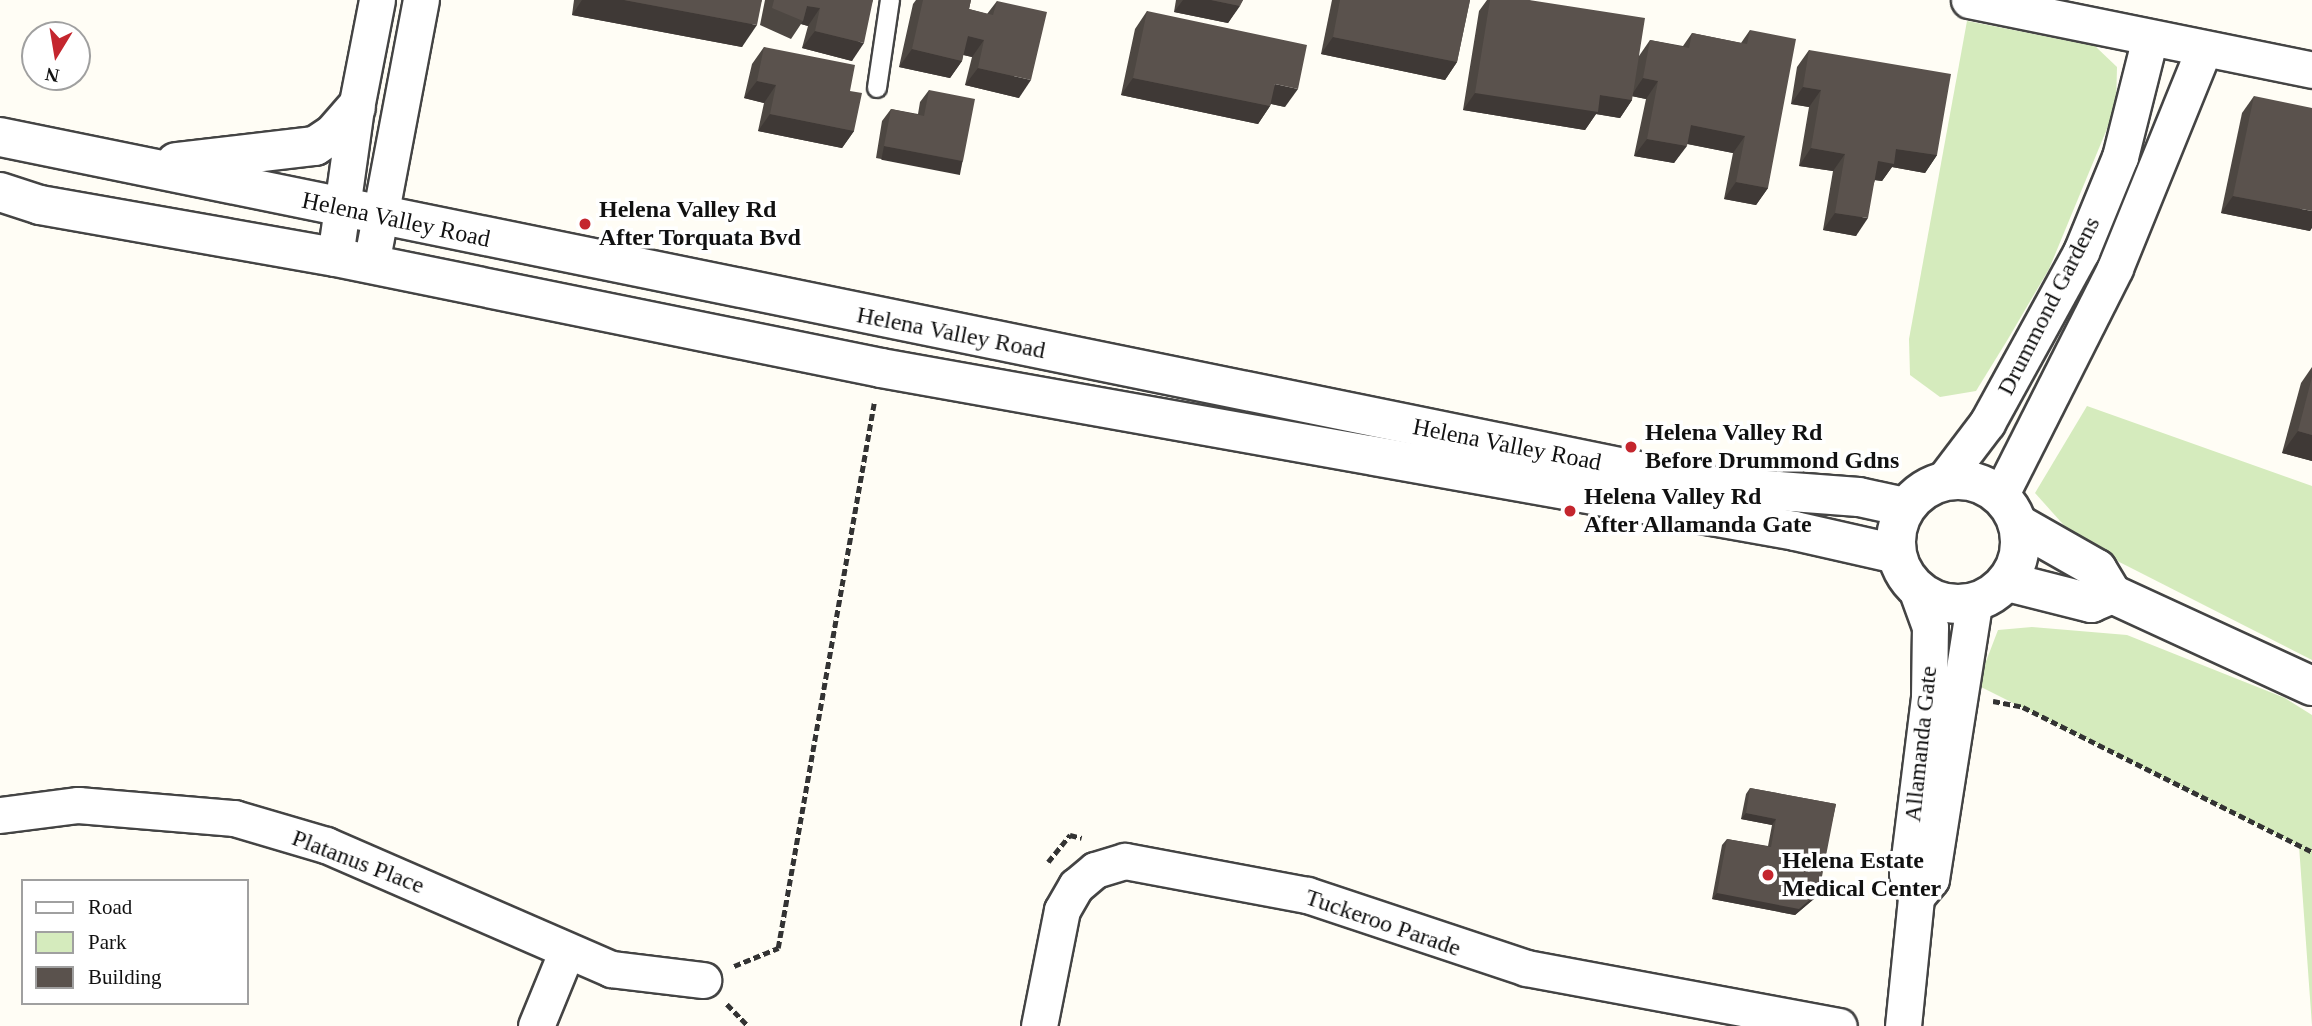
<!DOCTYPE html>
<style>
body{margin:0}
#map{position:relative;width:2312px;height:1026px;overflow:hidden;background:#fffdf5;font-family:"Times New Roman",serif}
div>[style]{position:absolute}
.green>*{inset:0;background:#d5ebbd}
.path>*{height:4.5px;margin-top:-2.25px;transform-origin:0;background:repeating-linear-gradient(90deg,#333 0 7px,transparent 0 10.5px)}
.roads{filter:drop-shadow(2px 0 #444) drop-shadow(-2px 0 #444) drop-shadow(0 2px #444) drop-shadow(0 -2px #444)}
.service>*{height:18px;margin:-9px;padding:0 9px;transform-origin:9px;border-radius:9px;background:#fff}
.minor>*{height:35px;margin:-17.5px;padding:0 17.5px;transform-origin:17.5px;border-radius:17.5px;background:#fff}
.tertiary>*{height:38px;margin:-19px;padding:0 19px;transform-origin:19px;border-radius:19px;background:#fff}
.tertiary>.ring{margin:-19px;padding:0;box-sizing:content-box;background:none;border:38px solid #fff;border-radius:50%}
.wall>*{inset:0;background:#4d4742}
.shaded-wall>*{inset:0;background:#3f3936;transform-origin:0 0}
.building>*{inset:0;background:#5a524d}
.dots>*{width:19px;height:19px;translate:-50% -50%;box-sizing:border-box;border:4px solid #fff;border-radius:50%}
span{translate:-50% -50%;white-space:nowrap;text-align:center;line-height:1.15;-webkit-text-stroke:7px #fff;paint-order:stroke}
.poi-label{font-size:24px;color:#111;font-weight:700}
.left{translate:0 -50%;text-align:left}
.street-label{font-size:24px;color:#111}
.legend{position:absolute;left:21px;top:879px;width:228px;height:126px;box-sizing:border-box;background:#fff;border:2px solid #a0a0a0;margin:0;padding:9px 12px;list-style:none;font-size:21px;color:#111}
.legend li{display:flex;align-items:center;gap:14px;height:35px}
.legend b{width:35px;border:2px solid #a0a0a0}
.north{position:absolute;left:21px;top:21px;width:70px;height:70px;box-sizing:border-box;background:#fff;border:2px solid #a0a0a0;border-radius:50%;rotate:191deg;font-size:19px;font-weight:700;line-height:28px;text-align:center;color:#111}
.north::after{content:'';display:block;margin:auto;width:24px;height:32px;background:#c4262e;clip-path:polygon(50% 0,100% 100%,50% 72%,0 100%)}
</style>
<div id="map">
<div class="green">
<i style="clip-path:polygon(1967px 21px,2095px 46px,2117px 67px,2116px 107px,2049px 269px,2008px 339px,1976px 391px,1940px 397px,1910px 375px,1909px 339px)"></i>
<i style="clip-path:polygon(2087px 406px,2312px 486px,2312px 660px,2078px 541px,2035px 493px)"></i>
<i style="clip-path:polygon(2032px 627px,2127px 635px,2285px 698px,2312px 715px,2312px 1026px,2299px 846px,1977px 685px,1998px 630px)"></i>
</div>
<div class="path">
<i style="left:1993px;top:701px;width:31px;rotate:11deg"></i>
<i style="left:2023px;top:707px;width:323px;rotate:26.6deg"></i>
<i style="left:1048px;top:862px;width:35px;rotate:-51deg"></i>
<i style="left:1070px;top:835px;width:12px;rotate:14deg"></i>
<i style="left:734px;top:966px;width:48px;rotate:-22.2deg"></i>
<i style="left:778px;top:948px;width:553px;rotate:-80.01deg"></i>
<i style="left:727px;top:1004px;width:30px;rotate:46deg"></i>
</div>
<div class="roads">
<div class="service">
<i style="left:877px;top:88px;width:89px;rotate:-81.6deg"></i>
</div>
<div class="minor">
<i style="left:1969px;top:0;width:350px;rotate:11.5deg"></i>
<i style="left:335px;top:257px;width:150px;rotate:-82deg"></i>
<i style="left:356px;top:108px;width:110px;rotate:-79deg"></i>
<i style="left:371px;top:264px;width:269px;rotate:-79.3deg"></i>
<i style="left:1943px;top:481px;width:73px;rotate:-52.8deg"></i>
<i style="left:1987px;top:423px;width:195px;rotate:-61.2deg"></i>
<i style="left:2081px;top:252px;width:103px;rotate:-67.7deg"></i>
<i style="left:2120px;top:157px;width:123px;rotate:-75.9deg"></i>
<i style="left:2000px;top:496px;width:255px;rotate:-63.2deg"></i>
<i style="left:2115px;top:268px;width:236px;rotate:-67.9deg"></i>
<i style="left:0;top:815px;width:79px;rotate:-7.3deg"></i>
<i style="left:78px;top:805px;width:157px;rotate:4.8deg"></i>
<i style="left:234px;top:818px;width:96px;rotate:16.4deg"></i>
<i style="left:326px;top:845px;width:311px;rotate:23.5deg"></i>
<i style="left:611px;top:969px;width:93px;rotate:6.8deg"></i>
<i style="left:1916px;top:897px;width:23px;rotate:-50deg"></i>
<i style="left:1931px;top:879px;width:279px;rotate:-81.1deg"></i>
<i style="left:536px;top:1026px;width:79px;rotate:-67.7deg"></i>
<i style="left:1039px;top:1026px;width:118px;rotate:-78.8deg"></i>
<i style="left:1062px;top:910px;width:28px;rotate:-60deg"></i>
<i style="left:1076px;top:886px;width:25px;rotate:-40deg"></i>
<i style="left:1095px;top:870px;width:31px;rotate:-17deg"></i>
<i style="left:1125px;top:861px;width:185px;rotate:10.6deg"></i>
<i style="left:1307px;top:895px;width:231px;rotate:18.4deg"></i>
<i style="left:1526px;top:968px;width:318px;rotate:10.5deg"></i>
<i style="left:1903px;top:1026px;width:130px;rotate:-84.2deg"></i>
<i style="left:1916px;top:897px;width:25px;rotate:-111deg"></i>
<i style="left:1907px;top:874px;width:178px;rotate:-82.9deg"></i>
<i style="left:1929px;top:697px;width:70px;rotate:-89.2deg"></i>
<i style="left:1930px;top:627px;width:38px;rotate:-110deg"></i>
</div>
<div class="tertiary">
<i style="left:0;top:137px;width:1747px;rotate:11.52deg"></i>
<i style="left:1712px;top:486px;width:147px;rotate:4.3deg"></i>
<i style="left:1859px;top:497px;width:47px;rotate:12.3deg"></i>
<i style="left:176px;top:162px;width:140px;rotate:-6.6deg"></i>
<i style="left:315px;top:146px;width:23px;rotate:-34deg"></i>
<i style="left:334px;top:133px;width:33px;rotate:-49deg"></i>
<i style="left:0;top:192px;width:42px;rotate:18deg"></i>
<i style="left:40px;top:205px;width:300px;rotate:10deg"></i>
<i style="left:335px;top:257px;width:557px;rotate:11.49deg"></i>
<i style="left:881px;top:368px;width:928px;rotate:10.11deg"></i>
<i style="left:1795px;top:531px;width:104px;rotate:12.8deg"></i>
<i class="ring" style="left:1896px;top:480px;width:86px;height:86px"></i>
<i style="left:2018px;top:524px;width:91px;rotate:29.7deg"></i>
<i style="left:2097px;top:569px;width:29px;rotate:59deg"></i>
<i style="left:2112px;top:594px;width:220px;rotate:24.7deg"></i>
<i style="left:2008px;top:582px;width:86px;rotate:14.2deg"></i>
<i style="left:2091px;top:603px;width:23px;rotate:-23deg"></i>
</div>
</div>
<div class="wall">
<i style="clip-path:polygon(574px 0,762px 0,742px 47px,572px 15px)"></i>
<i style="clip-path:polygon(765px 0,873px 0,852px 61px,802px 48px,808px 26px,801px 24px,791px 39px,760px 25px)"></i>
<i style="clip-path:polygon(916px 0,971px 0,969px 9px,987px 14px,997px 1px,1019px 98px,965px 85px,972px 57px,963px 55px,962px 61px,950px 78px,899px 67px,913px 4px)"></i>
<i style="clip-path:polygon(1176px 0,1243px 0,1228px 23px,1174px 12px)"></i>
<i style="clip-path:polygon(1332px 0,1470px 0,1457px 62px,1445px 80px,1321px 54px)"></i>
<i style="clip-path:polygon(1487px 0,1529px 0,1639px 56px,1650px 40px,1683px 46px,1692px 33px,1741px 43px,1750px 30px,1768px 188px,1756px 205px,1724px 199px,1733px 153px,1687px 144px,1674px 163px,1634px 156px,1646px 99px,1632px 96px,1632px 100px,1620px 118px,1596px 114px,1585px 130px,1463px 110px,1479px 11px)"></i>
<i style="clip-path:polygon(1147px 11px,1285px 107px,1271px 104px,1270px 106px,1258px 124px,1121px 95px,1135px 29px)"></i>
<i style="clip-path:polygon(764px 47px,850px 91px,854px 131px,842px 148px,758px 131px,764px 103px,744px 98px,752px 64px)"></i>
<i style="clip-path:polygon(1809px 50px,1937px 155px,1925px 173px,1892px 167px,1882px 181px,1875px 180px,1856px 236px,1823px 230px,1833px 171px,1799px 166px,1809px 107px,1791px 104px,1797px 67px)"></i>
<i style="clip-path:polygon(929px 90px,963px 161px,955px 173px,876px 158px,882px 121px,891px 109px,918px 114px,920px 102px)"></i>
<i style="clip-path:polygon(2254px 96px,2310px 231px,2221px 213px,2242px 113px)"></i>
<i style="clip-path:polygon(2312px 367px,2312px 461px,2282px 453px,2301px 383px)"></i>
<i style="clip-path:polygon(1750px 788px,1836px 804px,1815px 898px,1795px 915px,1712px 899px,1722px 845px,1727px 839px,1768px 846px,1772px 825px,1741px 819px,1746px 794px)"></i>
</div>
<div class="shaded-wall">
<i style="clip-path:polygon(582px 0,624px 0,757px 25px,742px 47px,572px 15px)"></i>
<i style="clip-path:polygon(1183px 0,1211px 0,1240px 6px,1228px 23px,1174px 12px)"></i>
<i style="clip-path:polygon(807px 6px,820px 8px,808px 26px,801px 24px,803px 21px)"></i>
<i style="clip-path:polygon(815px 31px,864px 43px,852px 61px,802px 48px)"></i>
<i style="clip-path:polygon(968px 36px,984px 40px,972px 57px,956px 53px)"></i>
<i style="clip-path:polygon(1333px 37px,1457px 62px,1445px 80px,1321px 54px)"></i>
<i style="clip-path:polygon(912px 49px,962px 61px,950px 78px,899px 67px)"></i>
<i style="clip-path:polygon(978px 68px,1031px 80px,1019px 98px,965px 85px)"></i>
<i style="clip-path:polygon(1133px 78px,1270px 106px,1258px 124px,1121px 95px)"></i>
<i style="clip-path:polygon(1643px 78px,1658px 81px,1646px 99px,1631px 96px)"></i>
<i style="clip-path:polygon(757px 81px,776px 85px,764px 103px,744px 98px)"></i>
<i style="clip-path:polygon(1275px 84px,1298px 89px,1285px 107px,1263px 102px)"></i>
<i style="clip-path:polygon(1803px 87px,1821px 90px,1809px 107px,1791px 104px)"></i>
<i style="clip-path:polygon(1475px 93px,1600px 95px,1632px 100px,1620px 118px,1596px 114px,1585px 130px,1463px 110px)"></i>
<i style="clip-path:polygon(770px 114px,854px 131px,842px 148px,758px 131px)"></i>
<i style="clip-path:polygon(1691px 125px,1745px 136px,1733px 153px,1678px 142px)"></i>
<i style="clip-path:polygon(1647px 139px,1687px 146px,1674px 163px,1634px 156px)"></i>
<i style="left:884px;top:146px;width:80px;height:14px;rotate:11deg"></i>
<i style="clip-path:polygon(1811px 148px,1845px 154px,1833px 171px,1799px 166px)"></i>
<i style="clip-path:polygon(1896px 149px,1937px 155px,1925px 173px,1892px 167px,1882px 181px,1866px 179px,1878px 161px)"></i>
<i style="clip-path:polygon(1736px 182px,1768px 188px,1756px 205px,1724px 199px)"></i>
<i style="clip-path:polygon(2233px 196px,2312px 211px,2312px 228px,2310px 231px,2221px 213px)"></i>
<i style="clip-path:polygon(1835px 213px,1868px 218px,1856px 236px,1823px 230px)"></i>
<i style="clip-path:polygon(2298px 431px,2312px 435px,2312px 461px,2282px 453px)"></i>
<i style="clip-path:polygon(1746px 813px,1776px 819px,1772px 825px,1741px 819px)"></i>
<i style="clip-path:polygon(1819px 892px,1815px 898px,1795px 915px,1712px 899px,1717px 893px)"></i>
</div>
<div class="building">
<i style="clip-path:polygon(624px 0,762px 0,757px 25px)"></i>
<i style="clip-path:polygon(774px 0,873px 0,864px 43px,815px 31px,820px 8px,807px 6px,803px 21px,772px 8px)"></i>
<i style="clip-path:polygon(923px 0,971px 0,969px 9px,993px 15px,997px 1px,1047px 12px,1031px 80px,978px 68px,984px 40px,968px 36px,962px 61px,912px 49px)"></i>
<i style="clip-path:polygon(1211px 0,1243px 0,1240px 6px)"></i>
<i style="clip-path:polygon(1340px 0,1470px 0,1457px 62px,1333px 37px)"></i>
<i style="clip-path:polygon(1490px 0,1529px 0,1645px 18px,1632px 100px,1600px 95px,1598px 112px,1475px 93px)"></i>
<i style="clip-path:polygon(1147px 11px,1307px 45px,1298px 89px,1275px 84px,1270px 106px,1133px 78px)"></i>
<i style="clip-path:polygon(1750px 30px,1796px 39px,1768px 188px,1736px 182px,1745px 136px,1691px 125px,1687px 146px,1647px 139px,1658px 81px,1643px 78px,1650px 40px,1689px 48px,1692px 33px,1747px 44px)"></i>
<i style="clip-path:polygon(764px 47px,855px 65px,850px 91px,862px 93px,854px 131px,770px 114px,776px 85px,757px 81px)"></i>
<i style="clip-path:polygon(1809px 50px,1951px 74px,1937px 155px,1896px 149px,1894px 164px,1878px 161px,1868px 218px,1835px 213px,1845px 154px,1811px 148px,1821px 90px,1803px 87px)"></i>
<i style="clip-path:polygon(929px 90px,975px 99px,963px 161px,884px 146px,891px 109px,924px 116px)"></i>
<i style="clip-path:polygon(2254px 96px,2312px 108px,2312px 211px,2233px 196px)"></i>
<i style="clip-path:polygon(2312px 377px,2312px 435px,2298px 431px)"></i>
<i style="clip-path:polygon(1750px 788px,1836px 804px,1819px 892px,1799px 909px,1717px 893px,1727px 839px,1771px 847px,1776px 819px,1746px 813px)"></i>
</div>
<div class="dots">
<i style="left:585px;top:224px;background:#c4262e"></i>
<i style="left:1631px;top:447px;background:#c4262e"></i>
<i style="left:1570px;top:511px;background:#c4262e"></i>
<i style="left:1768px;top:875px;background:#c4262e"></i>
</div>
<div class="poi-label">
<span class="left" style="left:599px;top:224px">Helena Valley Rd<br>After Torquata Bvd</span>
<span class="left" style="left:1645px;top:447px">Helena Valley Rd<br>Before Drummond Gdns</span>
<span class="left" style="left:1584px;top:511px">Helena Valley Rd<br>After Allamanda Gate</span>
<span class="left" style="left:1782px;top:875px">Helena Estate<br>Medical Center</span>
</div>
<div class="street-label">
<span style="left:396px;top:220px;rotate:12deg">Helena Valley Road</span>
<span style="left:2049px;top:306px;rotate:-63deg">Drummond Gardens</span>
<span style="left:951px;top:333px;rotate:11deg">Helena Valley Road</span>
<span style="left:1507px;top:445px;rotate:11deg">Helena Valley Road</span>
<span style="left:1921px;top:744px;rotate:-84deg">Allamanda Gate</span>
<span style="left:358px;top:862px;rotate:21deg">Platanus Place</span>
<span style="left:1383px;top:923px;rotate:19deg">Tuckeroo Parade</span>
</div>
<ul class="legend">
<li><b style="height:9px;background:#fff"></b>Road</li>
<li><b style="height:19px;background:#d5ebbd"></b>Park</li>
<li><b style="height:19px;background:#5a524d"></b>Building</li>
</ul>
<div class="north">N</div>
</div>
